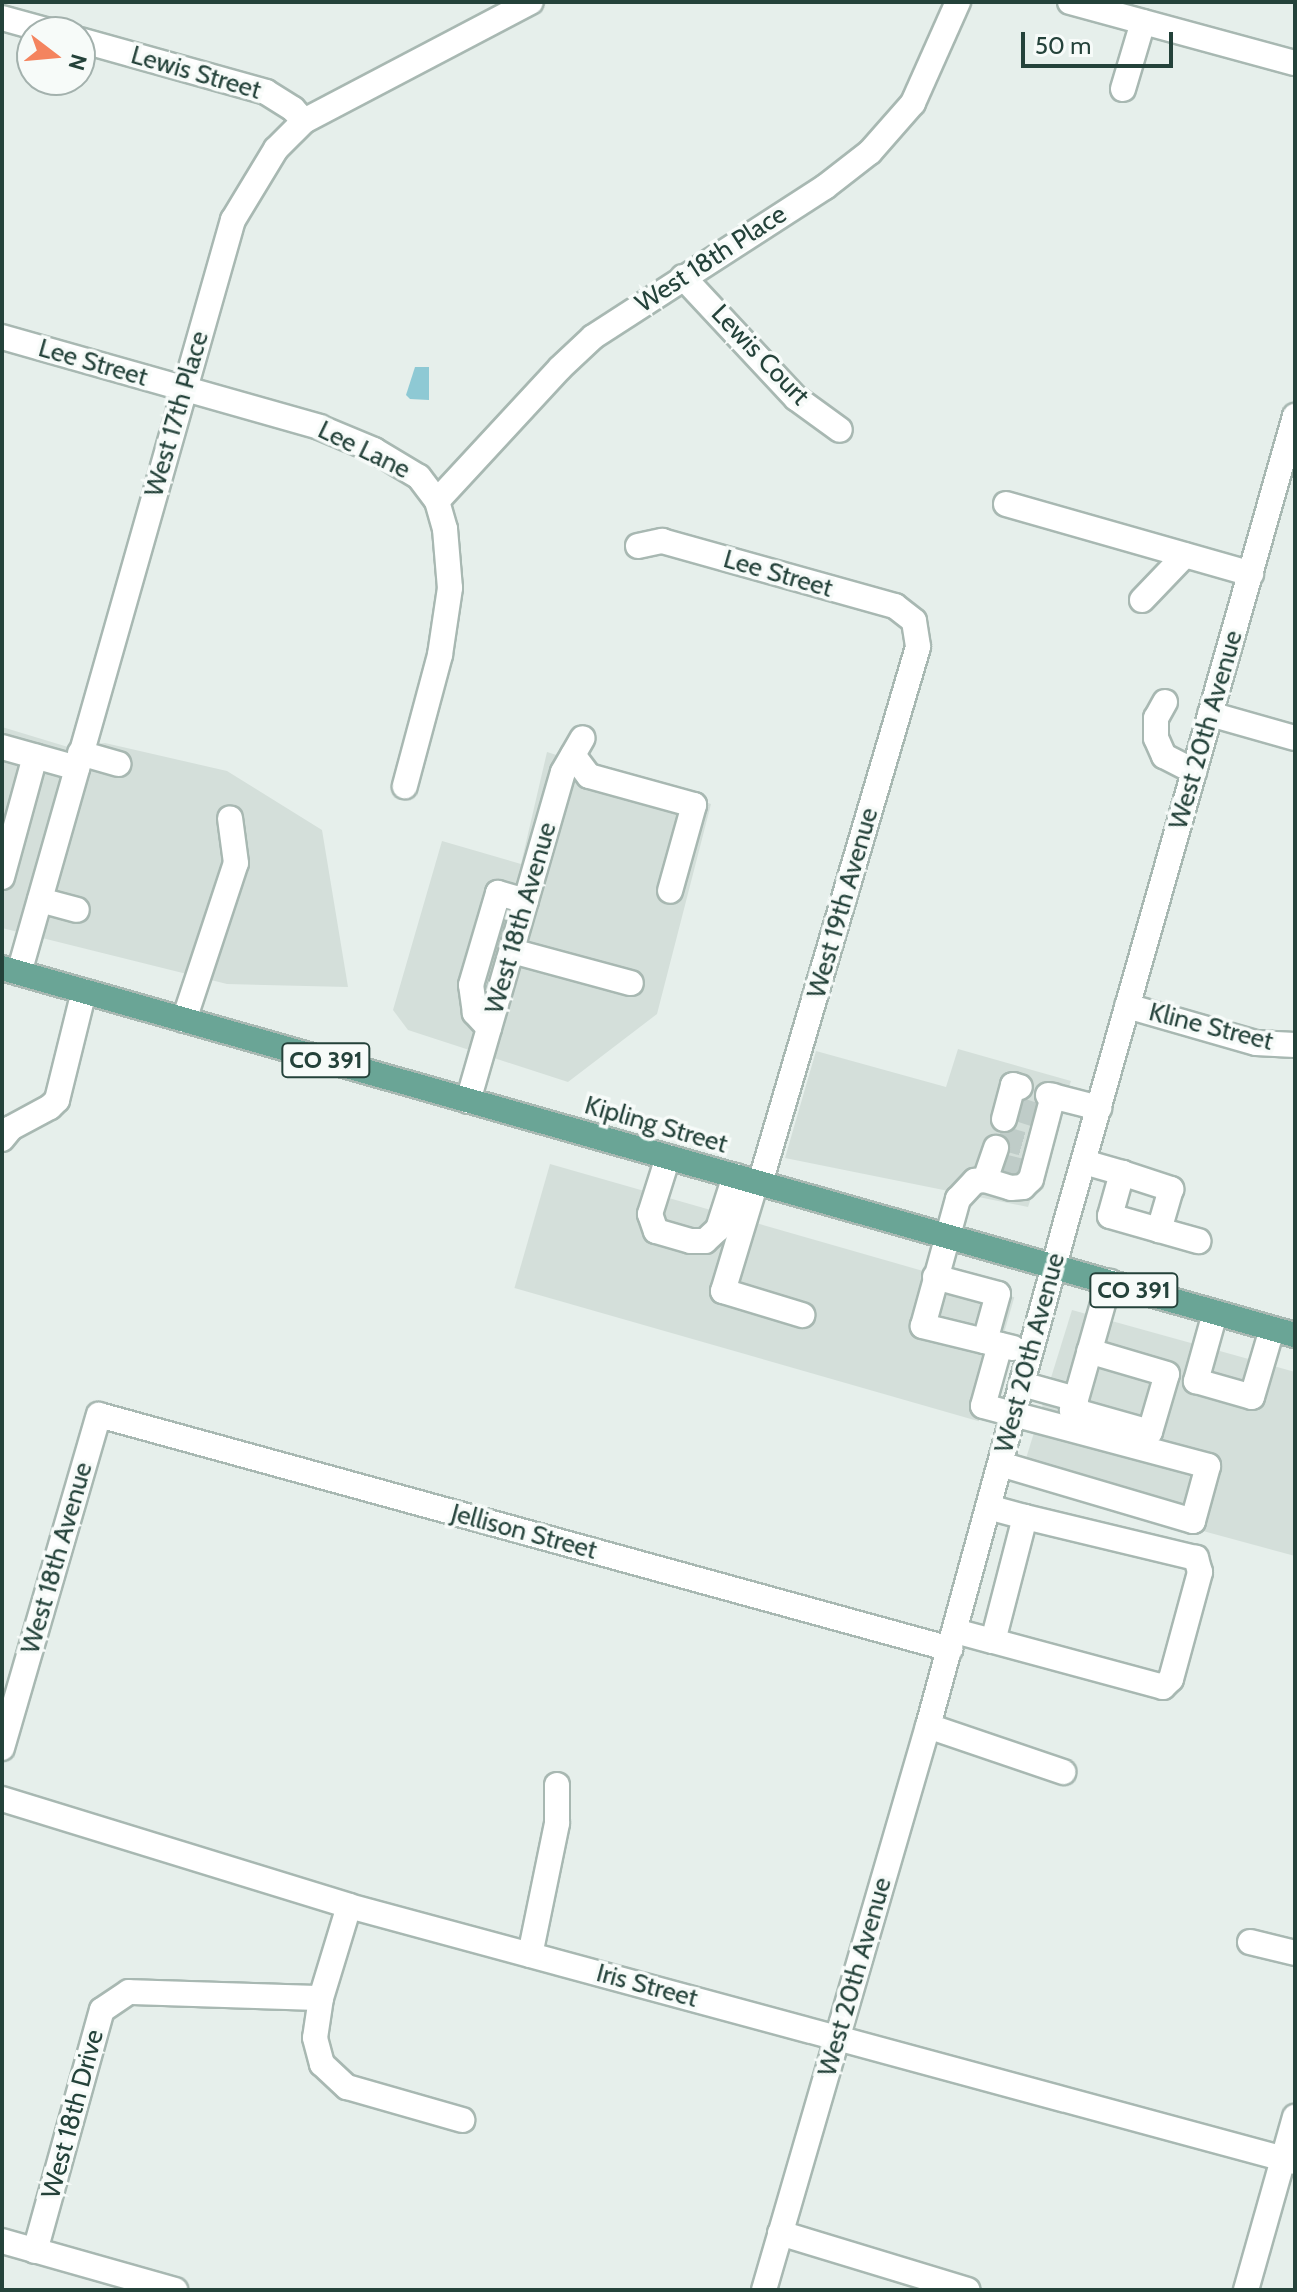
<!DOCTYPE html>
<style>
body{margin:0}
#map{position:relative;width:1297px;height:2292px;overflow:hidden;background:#e6efeb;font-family:Cabin,sans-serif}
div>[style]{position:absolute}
.built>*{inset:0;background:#d4dfda;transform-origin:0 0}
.water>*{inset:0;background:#8ec9d4}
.minor-tunnel>*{height:24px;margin-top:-12px;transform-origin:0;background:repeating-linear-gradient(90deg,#bfccc8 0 24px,transparent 0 36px)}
.roads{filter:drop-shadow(2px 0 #a8b8b2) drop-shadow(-2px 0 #a8b8b2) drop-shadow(0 2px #a8b8b2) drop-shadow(0 -2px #a8b8b2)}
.minor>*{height:24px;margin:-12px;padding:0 12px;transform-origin:12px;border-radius:12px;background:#fff}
.major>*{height:24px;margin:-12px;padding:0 12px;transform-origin:12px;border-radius:12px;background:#6aa596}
span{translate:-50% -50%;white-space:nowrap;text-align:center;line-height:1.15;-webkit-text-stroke:7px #f7fbf9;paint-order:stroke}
.shield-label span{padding:2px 6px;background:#f7fbf9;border:2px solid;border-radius:6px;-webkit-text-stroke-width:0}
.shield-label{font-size:24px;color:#24423a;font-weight:700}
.street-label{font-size:26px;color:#24423a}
.frame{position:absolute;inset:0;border:4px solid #24423a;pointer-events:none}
.north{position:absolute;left:16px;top:16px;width:80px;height:80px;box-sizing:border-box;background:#f7fbf9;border:2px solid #a3b1ad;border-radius:50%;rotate:106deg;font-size:22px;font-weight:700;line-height:32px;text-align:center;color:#24423a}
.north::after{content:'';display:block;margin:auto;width:28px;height:36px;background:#f4845f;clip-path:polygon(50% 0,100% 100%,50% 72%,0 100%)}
.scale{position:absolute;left:1021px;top:32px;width:152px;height:36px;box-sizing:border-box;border:4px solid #24423a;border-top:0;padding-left:10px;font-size:24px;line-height:28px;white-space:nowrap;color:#24423a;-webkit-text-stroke:6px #f7fbf9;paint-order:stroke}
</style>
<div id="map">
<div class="built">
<i style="clip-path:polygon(2px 727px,68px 747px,105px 743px,227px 771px,322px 830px,348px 987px,227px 984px,2px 928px)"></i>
<i style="clip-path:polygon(547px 752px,711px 804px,657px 1014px,568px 1082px,408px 1030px,393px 1010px,442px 841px,521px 864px)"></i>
<i style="clip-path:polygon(958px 1049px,1071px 1081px,1028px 1207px,785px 1158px,816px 1051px,946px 1087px)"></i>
<i style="left:550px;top:1164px;width:483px;height:129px;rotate:16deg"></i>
<i style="clip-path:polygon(1072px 1310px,1295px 1372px,1295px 1556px,1019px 1481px)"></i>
</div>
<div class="water">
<i style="clip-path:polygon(415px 367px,429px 367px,429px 400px,410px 399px,406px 395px)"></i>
</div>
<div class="minor-tunnel">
<i style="left:1014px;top:1108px;width:29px;rotate:18deg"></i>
<i style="left:999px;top:1137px;width:36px;rotate:16deg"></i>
<i style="left:998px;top:1165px;width:30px;rotate:14deg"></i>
</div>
<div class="roads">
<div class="minor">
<i style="left:1070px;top:2px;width:233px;rotate:15.2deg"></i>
<i style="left:2px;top:18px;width:53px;rotate:15.4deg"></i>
<i style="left:80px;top:40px;width:193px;rotate:15.6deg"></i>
<i style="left:266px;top:92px;width:32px;rotate:32deg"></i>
<i style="left:293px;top:109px;width:16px;rotate:47deg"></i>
<i style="left:1123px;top:89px;width:70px;rotate:-73.4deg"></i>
<i style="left:683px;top:277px;width:166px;rotate:47deg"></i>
<i style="left:796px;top:398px;width:54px;rotate:36deg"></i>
<i style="left:2px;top:337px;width:330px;rotate:15.8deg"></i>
<i style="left:319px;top:427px;width:60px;rotate:22.7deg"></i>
<i style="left:374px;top:450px;width:52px;rotate:31deg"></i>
<i style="left:419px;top:477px;width:30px;rotate:53deg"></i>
<i style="left:437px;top:501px;width:29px;rotate:74deg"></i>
<i style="left:445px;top:529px;width:59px;rotate:85.2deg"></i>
<i style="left:450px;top:588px;width:68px;rotate:98.5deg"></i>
<i style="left:440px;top:655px;width:136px;rotate:105deg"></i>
<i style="left:437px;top:501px;width:181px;rotate:-47.2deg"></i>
<i style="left:560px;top:368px;width:45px;rotate:-43.2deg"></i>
<i style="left:593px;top:337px;width:276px;rotate:-32.9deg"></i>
<i style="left:825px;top:187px;width:57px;rotate:-37.9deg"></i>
<i style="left:870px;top:152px;width:65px;rotate:-48.7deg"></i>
<i style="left:913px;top:103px;width:111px;rotate:-66deg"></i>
<i style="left:1006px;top:504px;width:255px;rotate:15.9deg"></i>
<i style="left:638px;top:546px;width:25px;rotate:-12deg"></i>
<i style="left:662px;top:541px;width:242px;rotate:15.6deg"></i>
<i style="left:895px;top:606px;width:24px;rotate:38deg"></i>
<i style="left:914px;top:621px;width:26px;rotate:81deg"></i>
<i style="left:918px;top:647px;width:559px;rotate:106.42deg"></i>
<i style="left:1142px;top:600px;width:62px;rotate:-46.3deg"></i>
<i style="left:1165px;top:702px;width:18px;rotate:119deg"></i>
<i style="left:1156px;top:718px;width:20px;rotate:90deg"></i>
<i style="left:1156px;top:738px;width:20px;rotate:66deg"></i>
<i style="left:1164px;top:756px;width:34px;rotate:27deg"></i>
<i style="left:1210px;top:714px;width:88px;rotate:15.8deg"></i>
<i style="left:2px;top:747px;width:78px;rotate:15.6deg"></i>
<i style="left:80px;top:753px;width:40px;rotate:16deg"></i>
<i style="left:573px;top:755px;width:26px;rotate:53deg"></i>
<i style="left:589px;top:776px;width:109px;rotate:15.4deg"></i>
<i style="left:694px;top:805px;width:89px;rotate:105.6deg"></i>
<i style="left:2px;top:877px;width:125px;rotate:-74.7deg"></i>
<i style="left:40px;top:900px;width:38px;rotate:15deg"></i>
<i style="left:512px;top:951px;width:123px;rotate:15.1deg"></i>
<i style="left:19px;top:973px;width:783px;rotate:-74.14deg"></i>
<i style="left:233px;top:220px;width:83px;rotate:-58.8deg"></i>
<i style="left:276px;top:149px;width:40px;rotate:-45deg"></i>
<i style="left:304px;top:121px;width:256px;rotate:-27.7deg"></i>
<i style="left:1127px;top:1006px;width:134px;rotate:16deg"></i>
<i style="left:1256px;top:1043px;width:39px;rotate:3deg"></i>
<i style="left:184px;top:1020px;width:165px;rotate:-71.7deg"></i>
<i style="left:236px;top:863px;width:45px;rotate:-97.6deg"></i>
<i style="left:489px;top:1028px;width:21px;rotate:-133deg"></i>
<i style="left:475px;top:1013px;width:28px;rotate:-98deg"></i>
<i style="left:471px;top:985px;width:96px;rotate:-73.6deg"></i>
<i style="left:498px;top:893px;width:29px;rotate:16deg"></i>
<i style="left:1048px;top:1095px;width:53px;rotate:14.3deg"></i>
<i style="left:468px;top:1101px;width:342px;rotate:-73.9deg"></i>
<i style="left:563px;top:772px;width:39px;rotate:-60deg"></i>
<i style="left:1004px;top:1119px;width:35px;rotate:-75deg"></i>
<i style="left:1013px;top:1085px;width:7px;rotate:16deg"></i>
<i style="left:2px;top:1139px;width:14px;rotate:-51deg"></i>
<i style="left:11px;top:1128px;width:44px;rotate:-28.3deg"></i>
<i style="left:50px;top:1107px;width:10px;rotate:-45deg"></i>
<i style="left:57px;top:1100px;width:112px;rotate:-76.1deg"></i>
<i style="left:668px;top:1157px;width:60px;rotate:107.5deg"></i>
<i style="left:650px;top:1214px;width:18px;rotate:71deg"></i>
<i style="left:656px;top:1231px;width:36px;rotate:16deg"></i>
<i style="left:691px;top:1241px;width:14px"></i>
<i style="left:705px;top:1241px;width:18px;rotate:-43deg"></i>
<i style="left:718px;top:1229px;width:56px;rotate:-72.2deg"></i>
<i style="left:1084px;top:1162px;width:40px;rotate:16deg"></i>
<i style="left:1122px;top:1173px;width:52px;rotate:18.1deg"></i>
<i style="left:1171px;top:1189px;width:43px;rotate:106.3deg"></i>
<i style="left:1159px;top:1230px;width:51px;rotate:-164.1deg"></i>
<i style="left:1110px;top:1216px;width:45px;rotate:-74.4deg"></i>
<i style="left:985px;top:1180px;width:34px;rotate:-71deg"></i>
<i style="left:756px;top:1182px;width:114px;rotate:106.8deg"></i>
<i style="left:723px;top:1291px;width:83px;rotate:16.9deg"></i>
<i style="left:1159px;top:1230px;width:41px;rotate:15.8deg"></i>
<i style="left:935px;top:1277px;width:65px;rotate:15.1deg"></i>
<i style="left:998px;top:1294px;width:49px;rotate:105.5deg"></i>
<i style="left:1215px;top:1313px;width:71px;rotate:105.6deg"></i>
<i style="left:1196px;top:1381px;width:58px;rotate:15.9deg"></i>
<i style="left:1252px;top:1397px;width:71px;rotate:-73.6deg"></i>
<i style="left:1000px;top:1345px;width:63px;rotate:105.6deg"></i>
<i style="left:983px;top:1406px;width:233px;rotate:14.9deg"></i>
<i style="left:1208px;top:1466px;width:57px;rotate:105.3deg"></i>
<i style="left:1193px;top:1521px;width:201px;rotate:-163.5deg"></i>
<i style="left:1013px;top:1348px;width:93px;rotate:-166.3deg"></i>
<i style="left:923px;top:1326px;width:132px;rotate:-74.6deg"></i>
<i style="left:958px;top:1199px;width:25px;rotate:-47deg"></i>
<i style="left:975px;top:1181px;width:10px;rotate:-6deg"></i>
<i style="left:985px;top:1180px;width:27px;rotate:17deg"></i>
<i style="left:1011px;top:1188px;width:12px;rotate:-5deg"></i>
<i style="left:1023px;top:1187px;width:11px;rotate:-45deg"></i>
<i style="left:1031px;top:1179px;width:86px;rotate:-75.2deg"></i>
<i style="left:1022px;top:1384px;width:56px;rotate:15.5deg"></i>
<i style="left:1076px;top:1399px;width:122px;rotate:-74.2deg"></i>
<i style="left:1076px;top:1399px;width:12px;rotate:110deg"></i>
<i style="left:1072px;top:1410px;width:81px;rotate:15.8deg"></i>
<i style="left:1150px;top:1432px;width:60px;rotate:-73.7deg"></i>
<i style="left:1167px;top:1374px;width:81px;rotate:-163.6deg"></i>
<i style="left:955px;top:1631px;width:39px;rotate:15deg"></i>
<i style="left:993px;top:1641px;width:128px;rotate:-75.5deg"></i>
<i style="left:1025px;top:1517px;width:38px;rotate:-165deg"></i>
<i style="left:993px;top:1641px;width:176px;rotate:15.1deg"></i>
<i style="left:1163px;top:1687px;width:11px;rotate:-45deg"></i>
<i style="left:1171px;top:1679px;width:111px;rotate:-74.8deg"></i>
<i style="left:1200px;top:1572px;width:15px;rotate:-106deg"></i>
<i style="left:1196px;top:1558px;width:176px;rotate:-166.5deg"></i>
<i style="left:928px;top:1726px;width:143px;rotate:18.8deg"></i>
<i style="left:2px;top:1748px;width:347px;rotate:-73.8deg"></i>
<i style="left:99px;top:1415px;width:883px;rotate:15.37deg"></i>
<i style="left:2px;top:1799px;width:363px;rotate:17.1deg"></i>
<i style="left:349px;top:1906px;width:980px;rotate:15.14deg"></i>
<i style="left:349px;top:1906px;width:96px;rotate:106.9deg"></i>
<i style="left:321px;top:1998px;width:40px;rotate:98.5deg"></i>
<i style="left:315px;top:2038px;width:27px;rotate:75deg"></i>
<i style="left:322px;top:2064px;width:34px;rotate:43deg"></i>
<i style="left:347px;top:2087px;width:120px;rotate:16deg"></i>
<i style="left:1250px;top:1942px;width:46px;rotate:13.7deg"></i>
<i style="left:530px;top:1955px;width:135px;rotate:-78.4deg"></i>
<i style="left:557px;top:1823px;width:38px;rotate:-90deg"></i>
<i style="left:780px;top:2233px;width:196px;rotate:16.9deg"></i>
<i style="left:2px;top:2241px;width:180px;rotate:15.8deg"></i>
<i style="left:35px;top:2251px;width:250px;rotate:-74.5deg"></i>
<i style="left:102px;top:2010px;width:32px;rotate:-34deg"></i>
<i style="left:129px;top:1992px;width:192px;rotate:1.8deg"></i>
<i style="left:764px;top:2290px;width:587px;rotate:-73.79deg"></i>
<i style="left:928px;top:1726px;width:523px;rotate:-74.69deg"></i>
<i style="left:1066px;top:1222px;width:838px;rotate:-74.14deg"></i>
<i style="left:1246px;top:2290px;width:180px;rotate:-74.2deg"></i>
</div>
<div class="major">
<i style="left:2px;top:968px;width:1344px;rotate:15.85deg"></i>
</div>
</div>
<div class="shield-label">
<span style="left:326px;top:1060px">CO 391</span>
<span style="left:1134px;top:1290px">CO 391</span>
</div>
<div class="street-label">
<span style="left:196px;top:73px;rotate:16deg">Lewis Street</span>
<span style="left:711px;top:259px;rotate:-33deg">West 18th Place</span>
<span style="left:760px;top:355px;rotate:46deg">Lewis Court</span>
<span style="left:93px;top:363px;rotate:16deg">Lee Street</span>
<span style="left:177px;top:414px;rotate:-74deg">West 17th Place</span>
<span style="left:364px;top:450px;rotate:26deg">Lee Lane</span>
<span style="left:778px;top:574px;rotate:16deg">Lee Street</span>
<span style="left:1206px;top:730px;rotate:-74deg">West 20th Avenue</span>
<span style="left:843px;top:903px;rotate:-74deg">West 19th Avenue</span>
<span style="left:521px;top:918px;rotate:-74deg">West 18th Avenue</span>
<span style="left:1211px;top:1027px;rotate:14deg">Kline Street</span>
<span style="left:656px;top:1125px;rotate:16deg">Kipling Street</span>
<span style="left:1030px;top:1353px;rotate:-75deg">West 20th Avenue</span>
<span style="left:524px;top:1532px;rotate:15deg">Jellison Street</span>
<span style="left:57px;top:1558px;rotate:-74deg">West 18th Avenue</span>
<span style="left:855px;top:1977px;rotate:-74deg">West 20th Avenue</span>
<span style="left:647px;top:1986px;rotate:15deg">Iris Street</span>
<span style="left:73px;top:2114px;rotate:-75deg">West 18th Drive</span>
</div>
<div class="frame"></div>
<div class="north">N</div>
<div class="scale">50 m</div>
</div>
